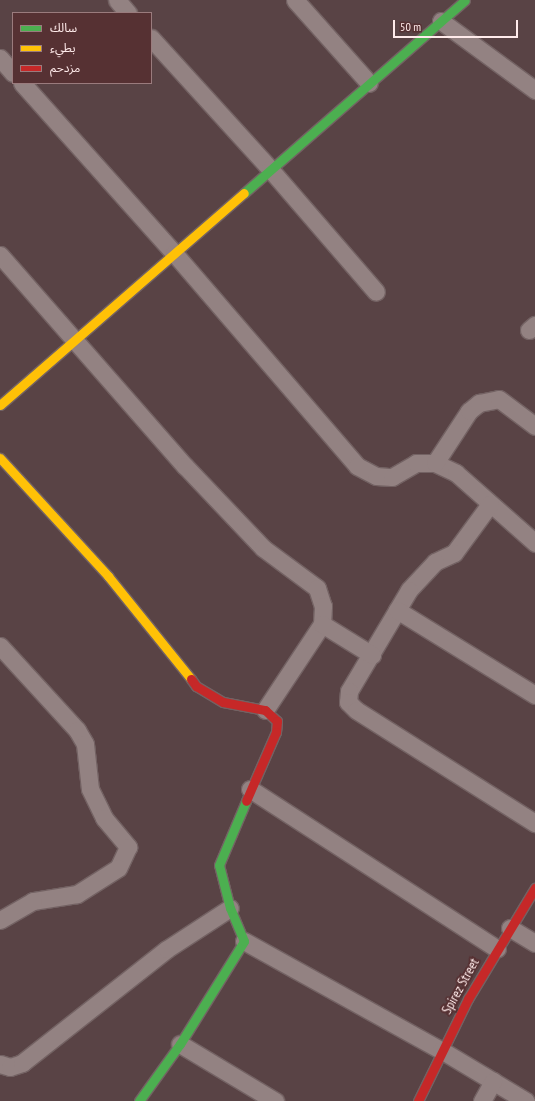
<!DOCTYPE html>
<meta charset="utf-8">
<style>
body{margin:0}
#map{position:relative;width:535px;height:1101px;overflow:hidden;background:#594345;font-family:"PT Sans Narrow","Noto Sans Arabic",sans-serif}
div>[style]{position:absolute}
.roads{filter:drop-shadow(1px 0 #736263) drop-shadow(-1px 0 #736263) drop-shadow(0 1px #736263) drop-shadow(0 -1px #736263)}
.street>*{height:17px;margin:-8.5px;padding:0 8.5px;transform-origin:8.5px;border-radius:8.5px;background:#938282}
.fast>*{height:9px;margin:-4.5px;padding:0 4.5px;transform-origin:4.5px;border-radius:4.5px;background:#4caf50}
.slow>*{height:9px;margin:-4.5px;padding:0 4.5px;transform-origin:4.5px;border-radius:4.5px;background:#ffc107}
.jam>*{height:9px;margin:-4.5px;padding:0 4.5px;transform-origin:4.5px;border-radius:4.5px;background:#c62828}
span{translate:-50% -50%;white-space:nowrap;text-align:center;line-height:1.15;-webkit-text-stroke:4px #563133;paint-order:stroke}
.street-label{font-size:14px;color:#ffebeb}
.legend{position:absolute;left:12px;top:12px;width:140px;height:72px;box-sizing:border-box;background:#563133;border:1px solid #9a7b7d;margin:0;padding:5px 7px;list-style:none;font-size:12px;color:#ffebeb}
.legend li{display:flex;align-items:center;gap:8px;height:20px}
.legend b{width:20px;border:1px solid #9a7b7d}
.scale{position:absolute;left:393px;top:20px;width:125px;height:18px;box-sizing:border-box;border:2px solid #ffebeb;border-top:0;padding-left:5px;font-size:12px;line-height:14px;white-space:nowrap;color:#ffebeb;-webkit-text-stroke:3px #563133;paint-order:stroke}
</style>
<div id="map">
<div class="roads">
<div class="street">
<i style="left:117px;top:0;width:17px;rotate:50deg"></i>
<i style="left:295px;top:0;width:111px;rotate:48.3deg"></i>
<i style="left:441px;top:21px;width:117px;rotate:36.3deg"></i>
<i style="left:151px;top:38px;width:177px;rotate:47.7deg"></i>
<i style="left:270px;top:169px;width:162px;rotate:49.2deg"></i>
<i style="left:0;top:58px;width:20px;rotate:49deg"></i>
<i style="left:22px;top:83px;width:228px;rotate:48.2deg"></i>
<i style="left:174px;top:253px;width:281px;rotate:49.3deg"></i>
<i style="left:357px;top:466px;width:21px;rotate:28deg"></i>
<i style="left:376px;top:476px;width:16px;rotate:4deg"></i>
<i style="left:392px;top:477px;width:28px;rotate:-30deg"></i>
<i style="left:416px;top:463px;width:19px"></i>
<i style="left:435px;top:463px;width:23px;rotate:25deg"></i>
<i style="left:456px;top:473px;width:106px;rotate:41.5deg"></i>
<i style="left:0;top:255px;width:281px;rotate:48.8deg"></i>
<i style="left:185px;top:466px;width:113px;rotate:46.4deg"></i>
<i style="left:263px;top:548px;width:67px;rotate:36.5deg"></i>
<i style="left:317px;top:588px;width:19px;rotate:72deg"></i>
<i style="left:323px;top:606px;width:18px;rotate:93deg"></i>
<i style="left:322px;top:624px;width:103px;rotate:123.5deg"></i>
<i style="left:529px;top:330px;width:8px;rotate:-40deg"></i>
<i style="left:435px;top:463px;width:62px;rotate:-56.8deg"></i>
<i style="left:469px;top:411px;width:13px;rotate:-39deg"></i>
<i style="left:479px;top:403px;width:20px;rotate:-11deg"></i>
<i style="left:499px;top:399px;width:45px;rotate:36.9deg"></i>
<i style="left:490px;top:504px;width:61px;rotate:126.3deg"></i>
<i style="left:454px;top:553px;width:21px;rotate:155deg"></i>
<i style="left:435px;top:562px;width:38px;rotate:133deg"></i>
<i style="left:409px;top:590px;width:117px;rotate:120.7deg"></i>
<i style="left:349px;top:691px;width:11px;rotate:95deg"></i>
<i style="left:348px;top:702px;width:11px;rotate:45deg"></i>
<i style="left:356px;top:710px;width:212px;rotate:32.3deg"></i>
<i style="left:397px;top:610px;width:162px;rotate:31.6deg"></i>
<i style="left:322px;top:624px;width:59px;rotate:31.8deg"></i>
<i style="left:0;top:646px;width:114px;rotate:47.5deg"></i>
<i style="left:77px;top:730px;width:16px;rotate:60deg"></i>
<i style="left:85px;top:744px;width:45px;rotate:83.7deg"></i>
<i style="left:90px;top:789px;width:32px;rotate:64deg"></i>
<i style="left:104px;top:818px;width:38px;rotate:50deg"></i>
<i style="left:128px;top:847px;width:23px;rotate:115deg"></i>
<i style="left:118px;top:868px;width:49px;rotate:147.6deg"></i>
<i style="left:77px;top:894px;width:45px;rotate:171deg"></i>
<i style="left:33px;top:901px;width:38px;rotate:150deg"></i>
<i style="left:250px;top:789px;width:294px;rotate:32.9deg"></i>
<i style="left:510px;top:928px;width:29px;rotate:31deg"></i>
<i style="left:244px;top:941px;width:225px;rotate:29deg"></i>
<i style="left:441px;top:1050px;width:99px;rotate:31deg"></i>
<i style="left:180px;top:1044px;width:111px;rotate:31deg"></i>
<i style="left:0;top:1064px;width:10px;rotate:17deg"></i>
<i style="left:10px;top:1067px;width:13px;rotate:-18deg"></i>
<i style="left:22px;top:1063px;width:184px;rotate:-38.2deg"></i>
<i style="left:167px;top:949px;width:75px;rotate:-33.1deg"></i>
<i style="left:482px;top:1101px;width:23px;rotate:-61deg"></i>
</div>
<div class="fast">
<i style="left:244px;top:193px;width:293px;rotate:-41.1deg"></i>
<i style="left:139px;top:1101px;width:70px;rotate:-54.3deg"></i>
<i style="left:180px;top:1044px;width:121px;rotate:-58.1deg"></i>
<i style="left:244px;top:941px;width:36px;rotate:-113deg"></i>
<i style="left:230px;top:908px;width:44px;rotate:-104.3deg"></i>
<i style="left:219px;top:865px;width:69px;rotate:-67.1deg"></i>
</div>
<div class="slow">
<i style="left:0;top:405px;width:323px;rotate:-41deg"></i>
<i style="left:0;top:458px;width:160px;rotate:47.5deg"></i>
<i style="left:108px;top:576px;width:132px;rotate:51.1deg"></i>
</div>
<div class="jam">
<i style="left:191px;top:679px;width:9px;rotate:54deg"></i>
<i style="left:196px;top:686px;width:31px;rotate:31deg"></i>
<i style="left:223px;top:702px;width:43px;rotate:10.8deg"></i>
<i style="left:265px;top:710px;width:16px;rotate:43deg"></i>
<i style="left:277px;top:721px;width:11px;rotate:95deg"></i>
<i style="left:276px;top:732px;width:75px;rotate:113.5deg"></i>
<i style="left:418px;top:1101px;width:114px;rotate:-63.9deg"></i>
<i style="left:468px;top:999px;width:130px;rotate:-58.9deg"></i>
</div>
</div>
<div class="street-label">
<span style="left:460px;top:986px;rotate:-61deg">Spirez Street</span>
</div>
<ul class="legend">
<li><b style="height:5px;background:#4caf50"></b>سالك</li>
<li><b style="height:5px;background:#ffc107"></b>بطيء</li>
<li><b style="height:5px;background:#c62828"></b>مزدحم</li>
</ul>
<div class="scale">50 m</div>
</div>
